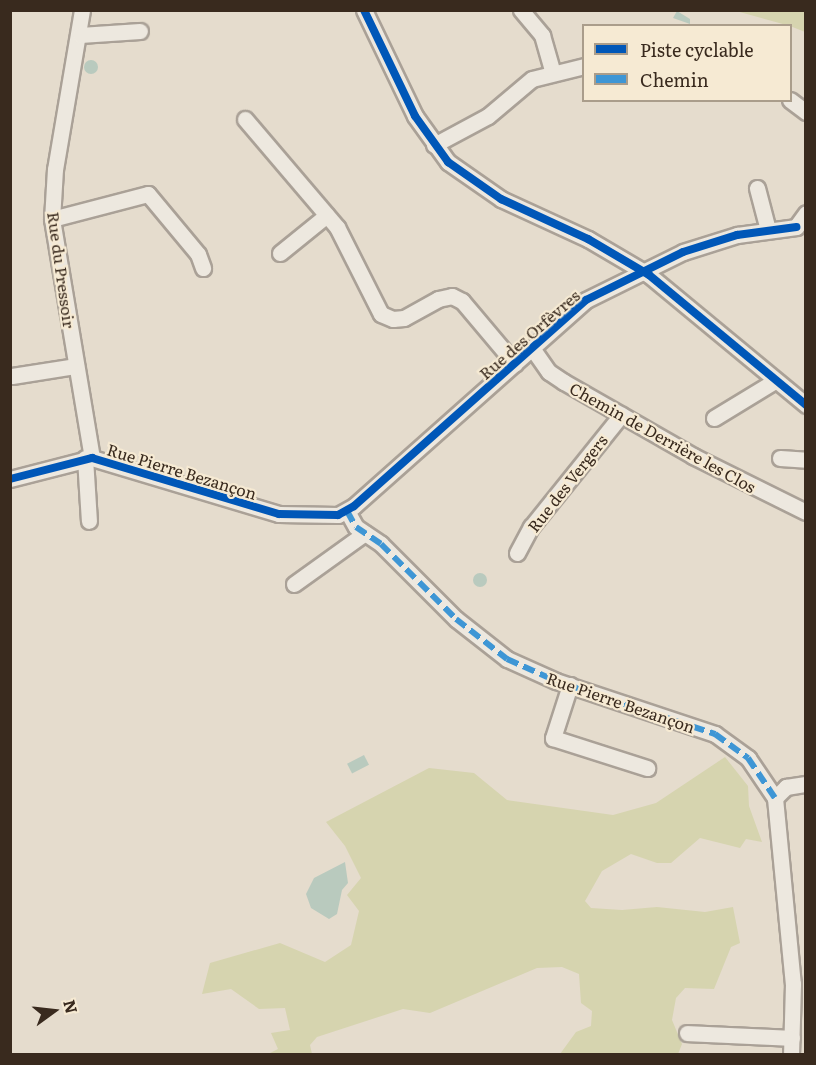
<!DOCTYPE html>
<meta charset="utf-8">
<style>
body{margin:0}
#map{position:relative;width:816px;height:1065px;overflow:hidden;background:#e5dccd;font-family:Literata,serif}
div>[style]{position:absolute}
.green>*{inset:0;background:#d6d4af}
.water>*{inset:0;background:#b9cabe;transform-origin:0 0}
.round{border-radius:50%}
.roads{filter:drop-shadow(2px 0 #aaa197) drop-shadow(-2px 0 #aaa197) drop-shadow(0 2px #aaa197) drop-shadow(0 -2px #aaa197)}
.minor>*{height:15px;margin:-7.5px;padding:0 7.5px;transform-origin:7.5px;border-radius:7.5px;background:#ede8df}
.quiet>*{height:6px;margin-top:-3px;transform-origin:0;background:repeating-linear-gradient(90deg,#3e96d5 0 12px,transparent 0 18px)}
.cycleway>*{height:8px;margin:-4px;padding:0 4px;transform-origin:4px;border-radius:4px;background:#0057b8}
span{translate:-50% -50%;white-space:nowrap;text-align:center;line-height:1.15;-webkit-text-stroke:4.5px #f6ead3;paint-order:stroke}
.street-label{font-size:16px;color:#392a1e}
.frame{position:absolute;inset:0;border:12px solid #392a1e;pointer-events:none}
.legend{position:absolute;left:582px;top:24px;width:210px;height:78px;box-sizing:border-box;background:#f6ead3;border:2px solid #aa9d8b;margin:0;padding:8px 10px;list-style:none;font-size:18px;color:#392a1e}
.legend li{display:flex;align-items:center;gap:12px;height:30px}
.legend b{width:30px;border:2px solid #aa9d8b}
.north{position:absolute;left:24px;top:981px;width:60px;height:60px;-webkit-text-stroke:4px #f6ead3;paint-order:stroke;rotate:75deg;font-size:16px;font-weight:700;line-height:24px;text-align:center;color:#392a1e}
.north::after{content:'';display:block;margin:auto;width:21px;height:27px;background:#392a1e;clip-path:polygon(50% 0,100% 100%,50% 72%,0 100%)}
</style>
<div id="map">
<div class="green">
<i style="clip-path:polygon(736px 11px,805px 11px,805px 32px,790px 26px)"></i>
<i style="clip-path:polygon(725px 757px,748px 786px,749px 806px,762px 842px,746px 839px,740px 848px,700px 838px,671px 863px,657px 863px,631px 854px,602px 871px,585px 901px,591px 908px,622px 910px,657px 907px,705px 912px,733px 907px,740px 943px,731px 947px,714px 989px,685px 988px,676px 998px,672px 1020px,682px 1044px,678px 1054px,560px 1054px,576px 1032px,591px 1026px,592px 1011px,581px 1003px,579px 974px,562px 967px,537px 968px,430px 1013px,403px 1009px,317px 1037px,310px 1045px,312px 1054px,268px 1054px,278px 1049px,271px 1033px,290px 1030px,285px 1008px,259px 1009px,231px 989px,202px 994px,210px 963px,280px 943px,325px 962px,351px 945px,359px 911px,347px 895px,361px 878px,345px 846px,326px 822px,429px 768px,474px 773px,507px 800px,613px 815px,656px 803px)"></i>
</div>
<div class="water">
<i style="clip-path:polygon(677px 11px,690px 19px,690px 24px,673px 18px)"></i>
<i class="round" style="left:84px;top:60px;width:14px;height:14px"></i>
<i class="round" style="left:473px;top:573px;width:14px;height:14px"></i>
<i style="left:364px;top:755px;width:11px;height:19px;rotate:63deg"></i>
<i style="clip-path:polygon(345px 862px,348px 883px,342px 890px,337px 914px,329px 919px,311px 908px,306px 894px,314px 878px)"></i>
</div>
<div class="roads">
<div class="minor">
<i style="left:82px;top:10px;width:161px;rotate:99.6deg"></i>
<i style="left:55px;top:169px;width:50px;rotate:93.4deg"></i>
<i style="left:52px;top:219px;width:242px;rotate:80.5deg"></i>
<i style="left:364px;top:10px;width:118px;rotate:64.3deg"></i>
<i style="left:415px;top:116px;width:57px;rotate:54.3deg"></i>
<i style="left:448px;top:162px;width:65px;rotate:34.9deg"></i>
<i style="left:501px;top:199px;width:96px;rotate:24.7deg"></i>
<i style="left:588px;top:239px;width:71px;rotate:30.5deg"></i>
<i style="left:649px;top:275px;width:204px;rotate:39.6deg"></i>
<i style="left:521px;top:10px;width:33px;rotate:50deg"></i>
<i style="left:542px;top:35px;width:37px;rotate:74deg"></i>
<i style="left:80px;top:35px;width:60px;rotate:-3.8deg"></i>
<i style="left:790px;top:100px;width:20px;rotate:37deg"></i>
<i style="left:245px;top:119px;width:142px;rotate:49.6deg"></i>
<i style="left:337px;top:227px;width:97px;rotate:63.2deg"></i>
<i style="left:381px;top:314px;width:13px;rotate:23deg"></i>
<i style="left:393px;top:319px;width:11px;rotate:-5deg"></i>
<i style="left:404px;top:318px;width:39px;rotate:-29deg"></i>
<i style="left:438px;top:299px;width:14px;rotate:-12deg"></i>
<i style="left:452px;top:296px;width:11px;rotate:27deg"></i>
<i style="left:462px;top:301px;width:82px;rotate:49.9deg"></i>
<i style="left:434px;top:145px;width:61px;rotate:-28.2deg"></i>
<i style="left:488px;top:116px;width:57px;rotate:-40.1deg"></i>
<i style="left:532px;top:79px;width:54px;rotate:-14deg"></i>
<i style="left:757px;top:188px;width:43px;rotate:75.3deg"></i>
<i style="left:52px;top:219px;width:99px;rotate:-14.6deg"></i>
<i style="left:148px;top:194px;width:78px;rotate:50.2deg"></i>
<i style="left:198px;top:254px;width:15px;rotate:70deg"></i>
<i style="left:796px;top:227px;width:17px;rotate:-54deg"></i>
<i style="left:280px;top:253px;width:60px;rotate:-39deg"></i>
<i style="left:532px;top:348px;width:29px;rotate:55deg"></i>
<i style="left:549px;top:372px;width:18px;rotate:34deg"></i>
<i style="left:564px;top:382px;width:149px;rotate:29.8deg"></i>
<i style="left:693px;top:456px;width:126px;rotate:26.4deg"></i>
<i style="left:12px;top:376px;width:65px;rotate:-8.9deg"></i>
<i style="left:714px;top:418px;width:69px;rotate:-31.4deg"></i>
<i style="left:85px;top:458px;width:63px;rotate:86.4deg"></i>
<i style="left:780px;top:458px;width:26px;rotate:4deg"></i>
<i style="left:10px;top:479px;width:85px;rotate:-14.4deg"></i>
<i style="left:92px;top:458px;width:195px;rotate:16.7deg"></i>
<i style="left:279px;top:514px;width:59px;rotate:1deg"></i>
<i style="left:338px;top:515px;width:18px;rotate:-29deg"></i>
<i style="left:354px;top:506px;width:310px;rotate:-41.6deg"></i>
<i style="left:586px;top:300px;width:108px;rotate:-26.3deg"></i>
<i style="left:683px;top:252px;width:57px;rotate:-17.5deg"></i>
<i style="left:737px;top:235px;width:60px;rotate:-7.7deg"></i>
<i style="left:347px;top:511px;width:18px;rotate:61deg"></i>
<i style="left:356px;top:527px;width:30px;rotate:34deg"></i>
<i style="left:381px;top:544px;width:106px;rotate:45deg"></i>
<i style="left:456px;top:619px;width:65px;rotate:38.1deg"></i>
<i style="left:507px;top:659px;width:54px;rotate:24.2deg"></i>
<i style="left:556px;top:681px;width:168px;rotate:18.4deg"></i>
<i style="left:715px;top:734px;width:41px;rotate:36deg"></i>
<i style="left:748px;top:758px;width:48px;rotate:56deg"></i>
<i style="left:517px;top:553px;width:30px;rotate:-62deg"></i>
<i style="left:531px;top:527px;width:144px;rotate:-51.2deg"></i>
<i style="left:294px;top:584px;width:87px;rotate:-35.7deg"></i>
<i style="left:570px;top:685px;width:56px;rotate:107.8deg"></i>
<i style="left:553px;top:738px;width:99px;rotate:17.7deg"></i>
<i style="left:775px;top:798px;width:187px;rotate:84.5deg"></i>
<i style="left:793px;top:984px;width:70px;rotate:91.6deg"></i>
<i style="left:775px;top:798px;width:16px;rotate:-45deg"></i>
<i style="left:786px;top:787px;width:20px;rotate:-9deg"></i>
<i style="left:687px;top:1033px;width:105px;rotate:2.7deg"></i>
</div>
</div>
<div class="quiet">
<i style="left:342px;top:514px;width:6px;rotate:-31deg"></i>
<i style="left:347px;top:511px;width:18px;rotate:61deg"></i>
<i style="left:356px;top:527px;width:30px;rotate:34deg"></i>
<i style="left:381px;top:544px;width:106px;rotate:45deg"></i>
<i style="left:456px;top:619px;width:65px;rotate:38.1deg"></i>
<i style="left:507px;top:659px;width:54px;rotate:24.2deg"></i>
<i style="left:556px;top:681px;width:168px;rotate:18.4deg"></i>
<i style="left:715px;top:734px;width:41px;rotate:36deg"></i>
<i style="left:748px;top:758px;width:48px;rotate:56deg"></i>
</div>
<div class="cycleway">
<i style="left:364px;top:10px;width:118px;rotate:64.3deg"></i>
<i style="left:415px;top:116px;width:57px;rotate:54.3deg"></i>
<i style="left:448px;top:162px;width:65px;rotate:34.9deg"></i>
<i style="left:501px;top:199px;width:96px;rotate:24.7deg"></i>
<i style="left:588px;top:239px;width:71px;rotate:30.5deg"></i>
<i style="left:649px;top:275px;width:204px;rotate:39.6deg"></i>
<i style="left:10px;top:479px;width:85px;rotate:-14.4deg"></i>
<i style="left:92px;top:458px;width:195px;rotate:16.7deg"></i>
<i style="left:279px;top:514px;width:59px;rotate:1deg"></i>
<i style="left:338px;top:515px;width:18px;rotate:-29deg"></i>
<i style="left:354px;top:506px;width:310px;rotate:-41.6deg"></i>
<i style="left:586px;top:300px;width:108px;rotate:-26.3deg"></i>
<i style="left:683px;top:252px;width:57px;rotate:-17.5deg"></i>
<i style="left:737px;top:235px;width:60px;rotate:-7.7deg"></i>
</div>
<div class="street-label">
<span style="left:62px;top:270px;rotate:82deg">Rue du Pressoir</span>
<span style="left:529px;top:334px;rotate:-41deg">Rue des Orfèvres</span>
<span style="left:663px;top:437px;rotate:29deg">Chemin de Derrière les Clos</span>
<span style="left:182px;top:471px;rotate:17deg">Rue Pierre Bezançon</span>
<span style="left:567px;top:483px;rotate:-52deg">Rue des Vergers</span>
<span style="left:621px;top:702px;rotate:19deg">Rue Pierre Bezançon</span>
</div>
<div class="frame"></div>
<ul class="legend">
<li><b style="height:8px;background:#0057b8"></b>Piste cyclable</li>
<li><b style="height:8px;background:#3e96d5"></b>Chemin</li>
</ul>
<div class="north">N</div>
</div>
